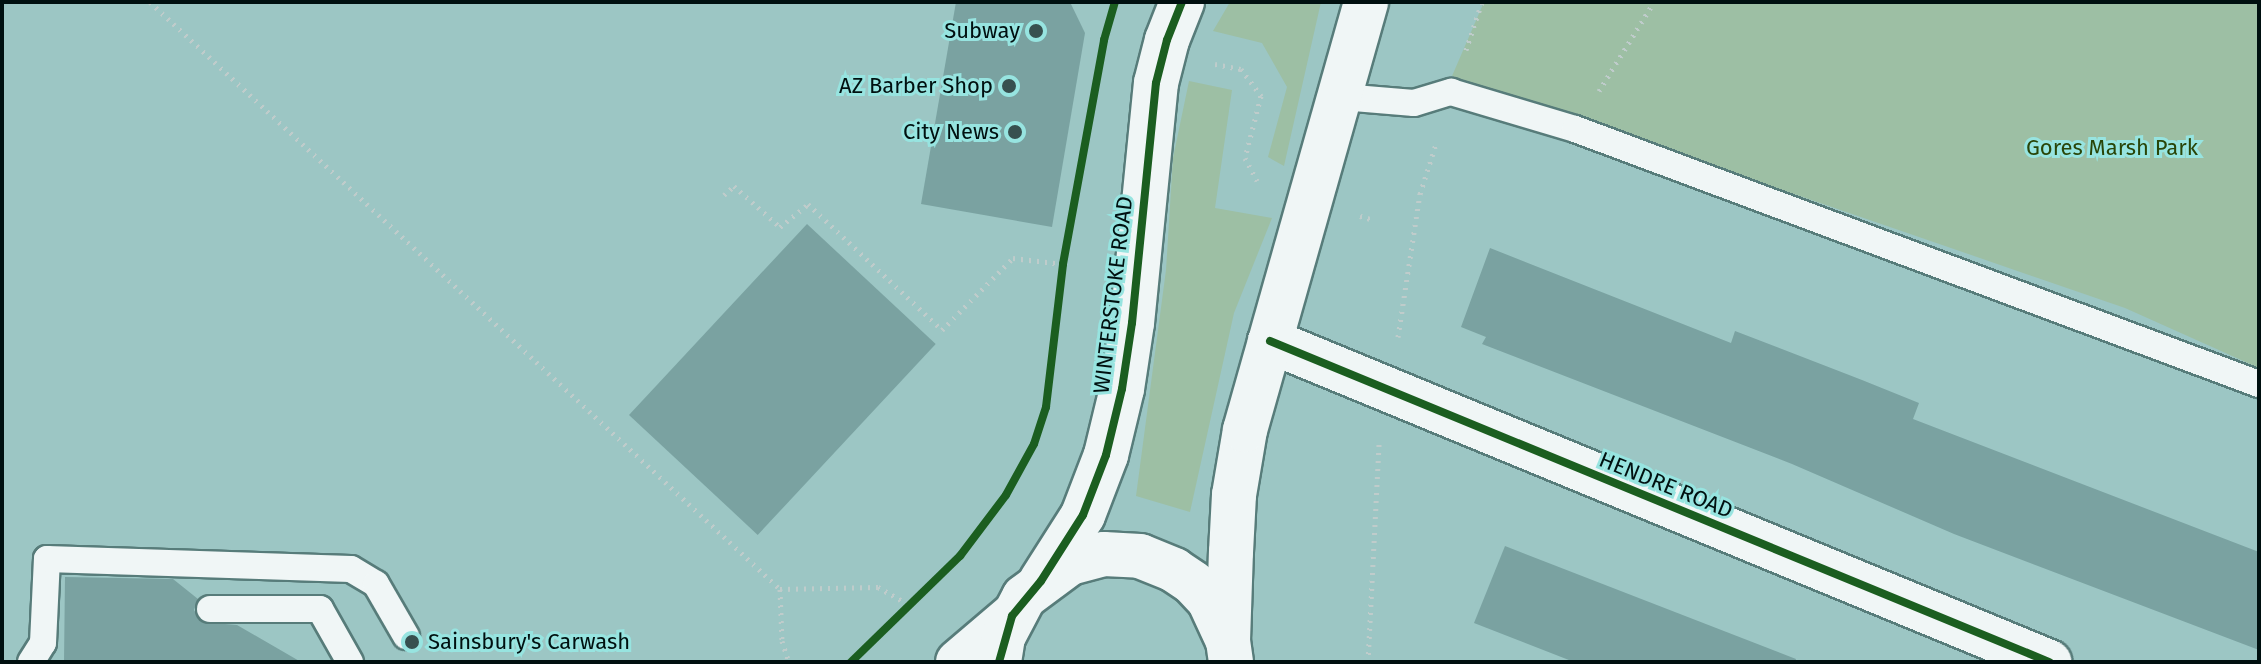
<!DOCTYPE html>
<style>
body{margin:0}
#map{position:relative;width:2261px;height:664px;overflow:hidden;background:#9cc6c4;font-family:"Fira Sans",sans-serif}
div>[style]{position:absolute}
.green>*{inset:0;background:#9dbfa4}
.building>*{inset:0;background:#7aa2a1;transform-origin:0 0}
.path>*{height:5px;margin-top:-2.5px;transform-origin:0;background:repeating-linear-gradient(90deg,#bfcccb 0 2px,transparent 0 8px)}
.roads{filter:drop-shadow(2px 0 #577c7a) drop-shadow(-2px 0 #577c7a) drop-shadow(0 2px #577c7a) drop-shadow(0 -2px #577c7a)}
.service>*{height:26px;margin:-13px;padding:0 13px;transform-origin:13px;border-radius:13px;background:#f0f6f6}
.minor>*{height:44px;margin:-22px;padding:0 22px;transform-origin:22px;border-radius:22px;background:#f0f6f6}
.trunk>*{height:44px;margin:-22px;padding:0 22px;transform-origin:22px;border-radius:22px;background:#f0f6f6}
.cycleway>*{height:8px;margin:-4px;padding:0 4px;transform-origin:4px;border-radius:4px;background:#1b5e20}
.dots>*{width:22px;height:22px;translate:-50% -50%;box-sizing:border-box;border:4px solid #97e4e0;border-radius:50%}
span{translate:-50% -50%;white-space:nowrap;text-align:center;line-height:1.15;-webkit-text-stroke:6px #97e4e0;paint-order:stroke}
.poi-label{font-size:22px;color:#001010}
.right{translate:-100% -50%;text-align:right}
.left{translate:0 -50%;text-align:left}
.park-label{font-size:22px;color:#294508}
.street-label{font-size:22px;color:#001010}
.frame{position:absolute;inset:0;border:4px solid #001010;pointer-events:none}
</style>
<div id="map">
<div class="green">
<i style="clip-path:polygon(1230px 2px,1321px 2px,1284px 166px,1268px 157px,1287px 87px,1262px 43px,1213px 31px)"></i>
<i style="clip-path:polygon(1484px 2px,2259px 2px,2259px 368px,2125px 308px,1452px 76px)"></i>
<i style="clip-path:polygon(1189px 81px,1232px 90px,1215px 208px,1272px 218px,1234px 313px,1190px 512px,1136px 496px,1166px 270px,1173px 158px)"></i>
</div>
<div class="building">
<i style="clip-path:polygon(956px 2px,1070px 2px,1085px 33px,1052px 227px,921px 204px)"></i>
<i style="left:807px;top:224px;width:176px;height:261px;rotate:43deg"></i>
<i style="clip-path:polygon(1490px 248px,1731px 343px,1735px 331px,1862px 380px,1919px 403px,1913px 419px,2259px 552px,2259px 650px,1954px 534px,1792px 464px,1482px 344px,1486px 337px,1461px 327px)"></i>
<i style="clip-path:polygon(1505px 546px,1796px 659px,1795px 662px,1574px 662px,1474px 623px)"></i>
<i style="clip-path:polygon(65px 577px,173px 579px,198px 599px,194px 610px,201px 622px,237px 625px,301px 662px,64px 662px)"></i>
</div>
<div class="path">
<i style="left:150px;top:2px;width:861px;rotate:42.98deg"></i>
<i style="left:780px;top:589px;width:52px;rotate:87.8deg"></i>
<i style="left:782px;top:641px;width:22px;rotate:72deg"></i>
<i style="left:1466px;top:50px;width:51px;rotate:-71.6deg"></i>
<i style="left:1215px;top:64px;width:26px;rotate:11deg"></i>
<i style="left:1241px;top:69px;width:34px;rotate:53deg"></i>
<i style="left:1261px;top:96px;width:64px;rotate:104.5deg"></i>
<i style="left:1245px;top:158px;width:26px;rotate:62deg"></i>
<i style="left:1599px;top:91px;width:105px;rotate:-58.3deg"></i>
<i style="left:724px;top:195px;width:13px;rotate:-42deg"></i>
<i style="left:734px;top:186px;width:62px;rotate:41.7deg"></i>
<i style="left:780px;top:227px;width:36px;rotate:-39deg"></i>
<i style="left:808px;top:204px;width:184px;rotate:43.2deg"></i>
<i style="left:942px;top:330px;width:101px;rotate:-45.4deg"></i>
<i style="left:1013px;top:258px;width:50px;rotate:6.8deg"></i>
<i style="left:1360px;top:216px;width:15px;rotate:16deg"></i>
<i style="left:1398px;top:337px;width:145px;rotate:-81.3deg"></i>
<i style="left:1420px;top:194px;width:52px;rotate:-72.3deg"></i>
<i style="left:780px;top:589px;width:98px;rotate:-1.2deg"></i>
<i style="left:878px;top:587px;width:36px;rotate:30deg"></i>
<i style="left:1368px;top:662px;width:220px;rotate:-87.1deg"></i>
</div>
<div class="roads">
<div class="service">
<i style="left:1342px;top:97px;width:72px;rotate:4.8deg"></i>
<i style="left:1414px;top:103px;width:39px;rotate:-17deg"></i>
<i style="left:1451px;top:92px;width:129px;rotate:16.6deg"></i>
<i style="left:1575px;top:129px;width:730px;rotate:20.45deg"></i>
<i style="left:210px;top:609px;width:110px"></i>
<i style="left:320px;top:609px;width:61px;rotate:60.5deg"></i>
<i style="left:31px;top:662px;width:22px;rotate:-58deg"></i>
<i style="left:43px;top:643px;width:84px;rotate:-87.3deg"></i>
<i style="left:47px;top:559px;width:304px;rotate:1.9deg"></i>
<i style="left:351px;top:569px;width:29px;rotate:31deg"></i>
<i style="left:376px;top:584px;width:60px;rotate:60deg"></i>
</div>
<div class="minor">
<i style="left:1270px;top:341px;width:843px;rotate:22.39deg"></i>
<i style="left:958px;top:662px;width:71px;rotate:-40.4deg"></i>
</div>
<div class="trunk">
<i style="left:1041px;top:581px;width:78px;rotate:-57.5deg"></i>
<i style="left:1083px;top:515px;width:64px;rotate:-69deg"></i>
<i style="left:1106px;top:455px;width:68px;rotate:-76.4deg"></i>
<i style="left:1122px;top:389px;width:67px;rotate:-81.4deg"></i>
<i style="left:1132px;top:323px;width:241px;rotate:-84.3deg"></i>
<i style="left:1156px;top:83px;width:44px;rotate:-75.7deg"></i>
<i style="left:1167px;top:40px;width:41px;rotate:-68.5deg"></i>
<i style="left:999px;top:662px;width:25px;rotate:-81deg"></i>
<i style="left:1003px;top:637px;width:45px;rotate:-62.3deg"></i>
<i style="left:1024px;top:597px;width:57px;rotate:-36.5deg"></i>
<i style="left:1070px;top:563px;width:35px;rotate:-15deg"></i>
<i style="left:1104px;top:554px;width:36px;rotate:3deg"></i>
<i style="left:1140px;top:556px;width:37px;rotate:22deg"></i>
<i style="left:1174px;top:570px;width:23px;rotate:34deg"></i>
<i style="left:1193px;top:583px;width:23px;rotate:47deg"></i>
<i style="left:1209px;top:600px;width:43px;rotate:65.2deg"></i>
<i style="left:1231px;top:662px;width:21px;rotate:-98deg"></i>
<i style="left:1228px;top:641px;width:89px;rotate:-88.1deg"></i>
<i style="left:1231px;top:552px;width:57px;rotate:-87deg"></i>
<i style="left:1234px;top:495px;width:66px;rotate:-80.4deg"></i>
<i style="left:1245px;top:430px;width:445px;rotate:-74.2deg"></i>
</div>
</div>
<div class="cycleway">
<i style="left:1270px;top:341px;width:843px;rotate:22.39deg"></i>
<i style="left:851px;top:662px;width:152px;rotate:-44.2deg"></i>
<i style="left:960px;top:556px;width:76px;rotate:-53deg"></i>
<i style="left:1006px;top:495px;width:58px;rotate:-61.2deg"></i>
<i style="left:1034px;top:444px;width:39px;rotate:-72deg"></i>
<i style="left:1046px;top:407px;width:144px;rotate:-83.2deg"></i>
<i style="left:1063px;top:264px;width:228px;rotate:-79.6deg"></i>
<i style="left:1104px;top:40px;width:40px;rotate:-74deg"></i>
<i style="left:999px;top:662px;width:48px;rotate:-74.2deg"></i>
<i style="left:1012px;top:616px;width:45px;rotate:-50.4deg"></i>
<i style="left:1041px;top:581px;width:78px;rotate:-57.5deg"></i>
<i style="left:1083px;top:515px;width:64px;rotate:-69deg"></i>
<i style="left:1106px;top:455px;width:68px;rotate:-76.4deg"></i>
<i style="left:1122px;top:389px;width:67px;rotate:-81.4deg"></i>
<i style="left:1132px;top:323px;width:241px;rotate:-84.3deg"></i>
<i style="left:1156px;top:83px;width:44px;rotate:-75.7deg"></i>
<i style="left:1167px;top:40px;width:41px;rotate:-68.5deg"></i>
</div>
<div class="dots">
<i style="left:1036px;top:31px;background:#37504f"></i>
<i style="left:1009px;top:86px;background:#37504f"></i>
<i style="left:1015px;top:132px;background:#37504f"></i>
<i style="left:412px;top:642px;background:#37504f"></i>
</div>
<div class="poi-label">
<span class="right" style="left:1020px;top:31px">Subway</span>
<span class="right" style="left:993px;top:86px">AZ Barber Shop</span>
<span class="right" style="left:999px;top:132px">City News</span>
<span class="left" style="left:428px;top:642px">Sainsbury's Carwash</span>
</div>
<div class="park-label">
<span style="left:2112px;top:148px">Gores Marsh Park</span>
</div>
<div class="street-label">
<span style="left:1113px;top:295px;rotate:-83deg">WINTERSTOKE ROAD</span>
<span style="left:1666px;top:485px;rotate:22deg">HENDRE ROAD</span>
</div>
<div class="frame"></div>
</div>
